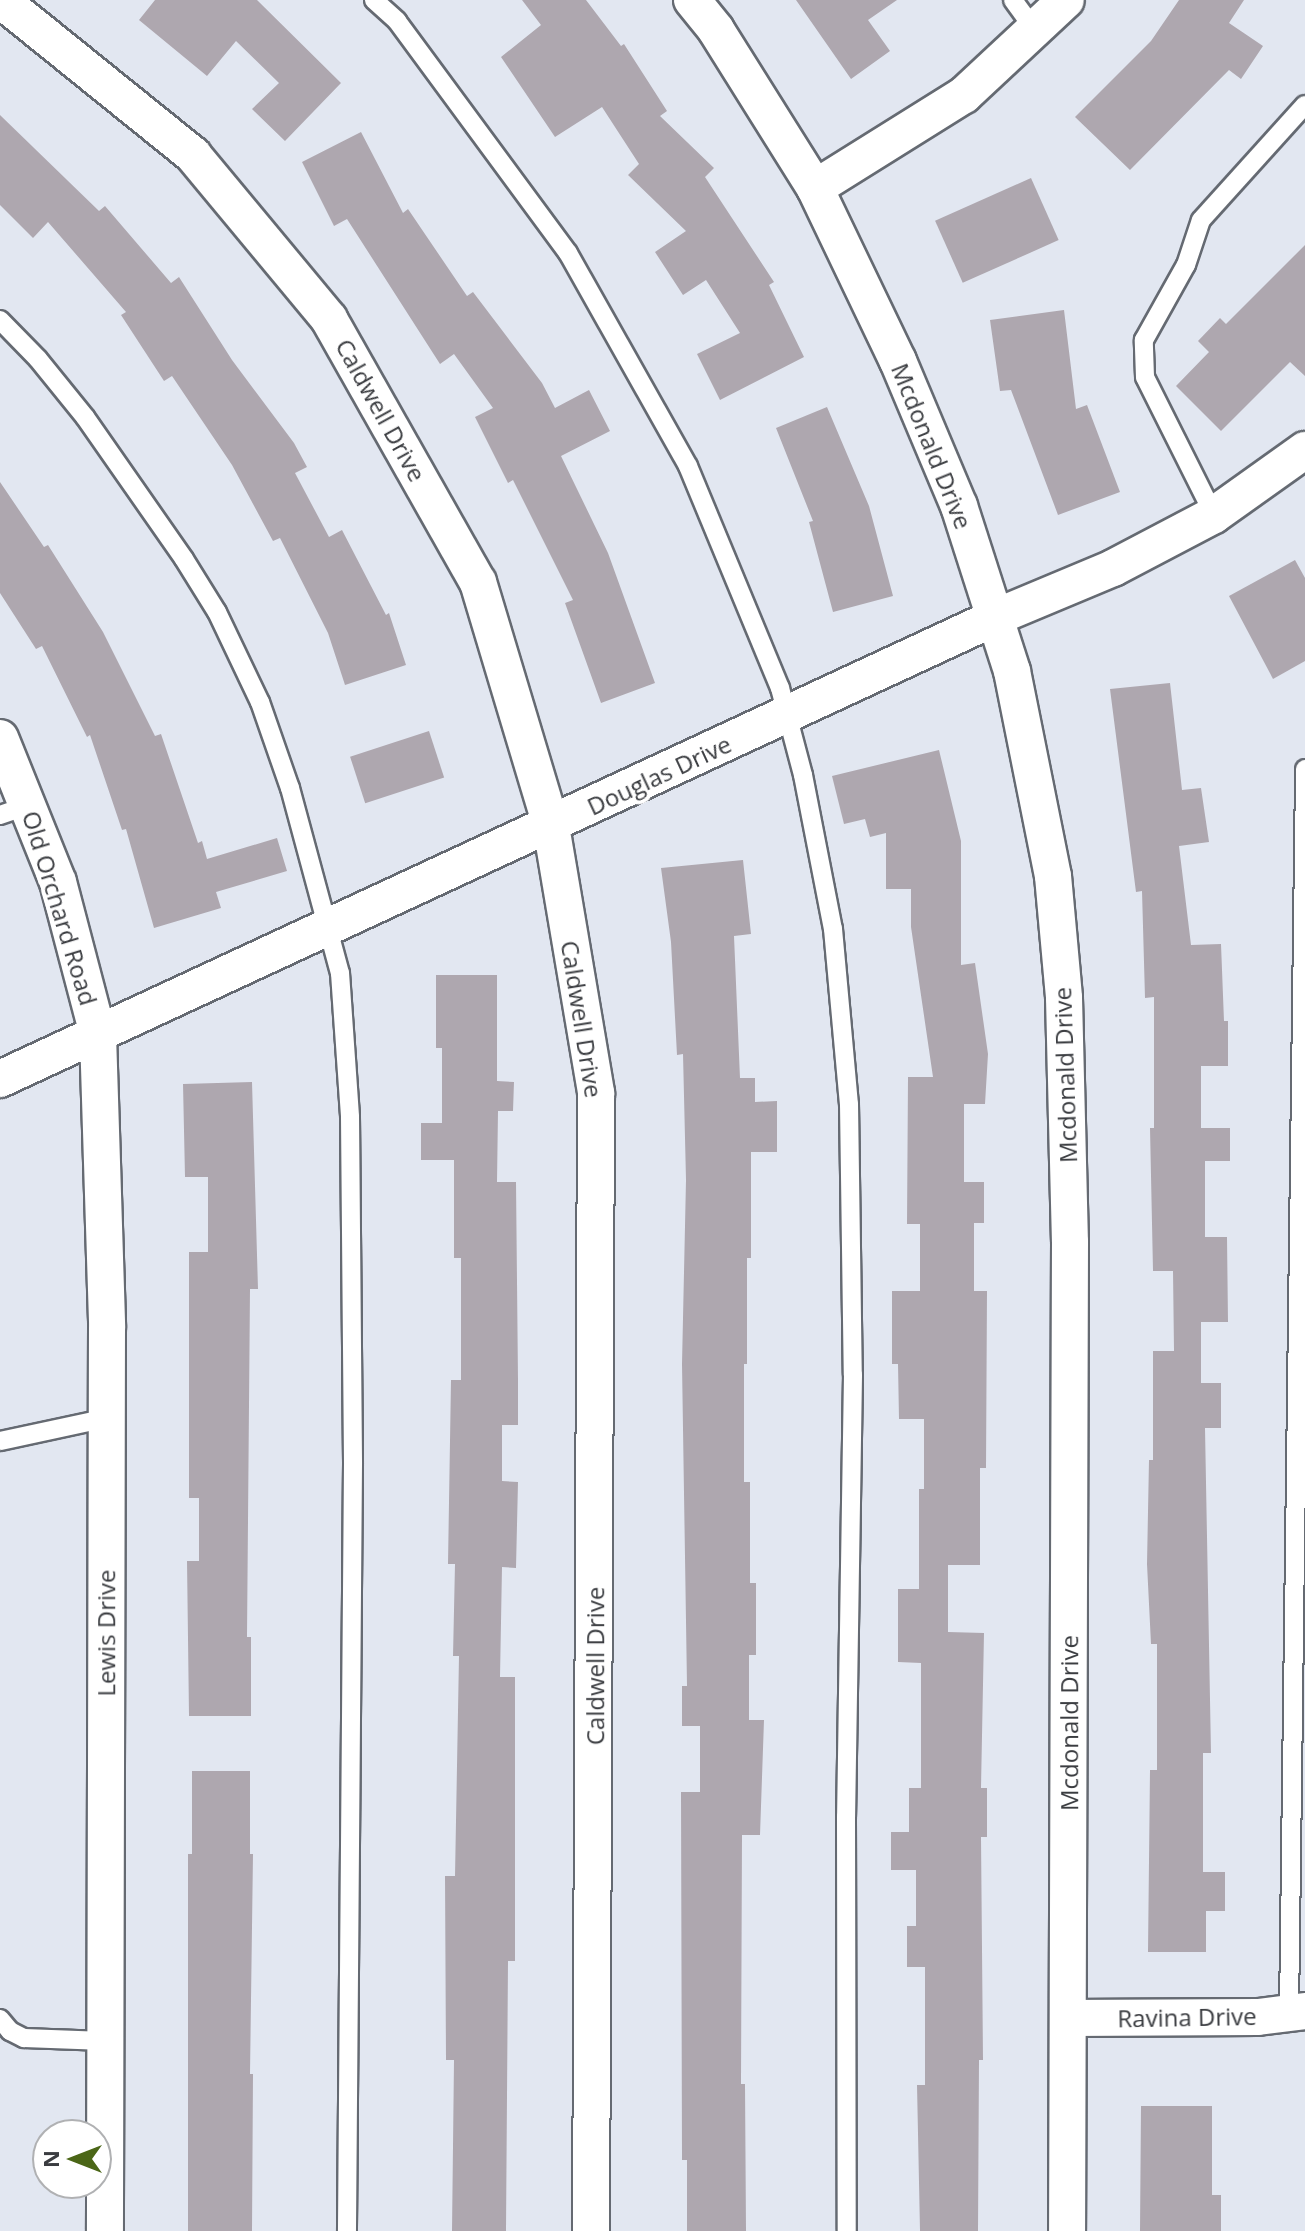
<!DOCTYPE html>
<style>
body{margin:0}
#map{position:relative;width:1305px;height:2231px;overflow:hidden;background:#e2e7f1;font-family:"Open Sans",sans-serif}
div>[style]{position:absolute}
.building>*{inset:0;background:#aea7af;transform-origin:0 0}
.roads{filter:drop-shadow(2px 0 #656a72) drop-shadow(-2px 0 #656a72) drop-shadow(0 2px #656a72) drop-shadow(0 -2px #656a72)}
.service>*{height:18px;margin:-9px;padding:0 9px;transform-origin:9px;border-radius:9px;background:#fff}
.minor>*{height:36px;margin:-18px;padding:0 18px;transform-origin:18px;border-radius:18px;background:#fff}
span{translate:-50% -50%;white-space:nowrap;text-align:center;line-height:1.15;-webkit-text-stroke:8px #fff;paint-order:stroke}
.street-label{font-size:24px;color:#3a3c40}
.north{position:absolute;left:32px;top:2119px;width:80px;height:80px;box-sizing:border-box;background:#fff;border:2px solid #b0b1b3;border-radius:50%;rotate:270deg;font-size:22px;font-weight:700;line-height:32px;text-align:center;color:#3a3c40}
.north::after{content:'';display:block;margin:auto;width:28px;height:36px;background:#4b6617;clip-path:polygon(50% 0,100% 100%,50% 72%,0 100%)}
</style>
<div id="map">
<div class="building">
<i style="clip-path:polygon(155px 0,257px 0,341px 83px,285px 141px,252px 109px,279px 83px,236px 41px,207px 76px,139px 20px)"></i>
<i style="clip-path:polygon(522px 0,586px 0,621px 46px,624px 44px,667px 111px,660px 116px,714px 168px,705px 177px,774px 282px,769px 285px,804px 357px,720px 400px,697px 354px,740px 333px,706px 280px,683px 295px,655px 252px,686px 231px,628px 175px,639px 164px,602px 107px,555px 137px,501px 57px,541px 25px)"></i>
<i style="clip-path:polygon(796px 0,897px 0,868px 20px,890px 51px,851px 79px)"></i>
<i style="clip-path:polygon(1179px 0,1244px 0,1229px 23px,1263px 46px,1241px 79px,1229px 70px,1130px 170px,1075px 117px,1151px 41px)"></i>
<i style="clip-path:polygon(0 115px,99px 211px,105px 206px,171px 283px,179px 277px,232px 360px,294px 443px,307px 467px,295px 473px,329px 537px,342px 530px,386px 615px,389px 613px,406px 665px,345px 685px,328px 633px,280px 538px,273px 541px,232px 465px,172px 376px,164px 381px,121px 315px,126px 312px,48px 222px,33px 238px,0 205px)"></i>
<i style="clip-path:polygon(361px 132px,403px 213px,408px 209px,467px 296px,473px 292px,542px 383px,555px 408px,589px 390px,610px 431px,561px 456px,608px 553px,655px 683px,601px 703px,565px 603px,573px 600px,513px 480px,508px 483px,475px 417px,493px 408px,454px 354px,440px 364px,347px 219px,334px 226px,302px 162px)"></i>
<i style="left:1031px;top:178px;width:68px;height:105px;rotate:66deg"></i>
<i style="clip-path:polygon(1305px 245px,1305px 376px,1290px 362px,1221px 431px,1176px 386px,1209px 352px,1198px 341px,1220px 318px,1226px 324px)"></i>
<i style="clip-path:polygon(1064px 310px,1076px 409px,1087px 405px,1120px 492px,1058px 515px,1011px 390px,1000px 391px,990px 320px)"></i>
<i style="clip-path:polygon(827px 407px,869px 506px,893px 596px,833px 612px,809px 522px,813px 521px,776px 428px)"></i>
<i style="clip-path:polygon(0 482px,44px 547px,48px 545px,103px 632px,155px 736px,161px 734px,198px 843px,202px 841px,207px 859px,277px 838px,287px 871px,216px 892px,221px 908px,154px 928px,126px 829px,122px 830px,90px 735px,87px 737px,42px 646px,36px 649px,0 593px)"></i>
<i style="clip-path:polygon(1295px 560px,1305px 578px,1305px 661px,1273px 679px,1229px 596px)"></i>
<i style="clip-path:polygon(1170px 683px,1182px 790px,1201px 788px,1209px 842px,1179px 846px,1191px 945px,1221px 944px,1224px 1021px,1228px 1021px,1228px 1066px,1201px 1066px,1201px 1128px,1230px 1128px,1230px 1161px,1205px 1161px,1205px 1237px,1227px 1237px,1228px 1322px,1201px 1322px,1201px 1383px,1221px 1383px,1221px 1428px,1205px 1428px,1211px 1753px,1203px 1753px,1203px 1872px,1225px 1872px,1225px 1911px,1206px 1911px,1206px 1952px,1148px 1952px,1150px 1770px,1157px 1770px,1157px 1644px,1151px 1644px,1147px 1564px,1149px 1460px,1153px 1460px,1153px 1351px,1174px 1351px,1173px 1271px,1153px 1271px,1150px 1128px,1154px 1128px,1154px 997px,1145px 998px,1142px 891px,1136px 892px,1110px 689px)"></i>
<i style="left:429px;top:731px;width:49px;height:83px;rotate:72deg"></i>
<i style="clip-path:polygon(939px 750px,961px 841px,961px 965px,975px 963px,988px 1054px,985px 1104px,964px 1104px,964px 1182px,984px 1182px,984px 1223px,974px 1223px,974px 1291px,987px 1291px,986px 1468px,980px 1468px,980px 1565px,948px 1565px,948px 1632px,984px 1633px,981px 1788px,987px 1788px,987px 1837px,981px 1837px,983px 2060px,979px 2060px,978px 2231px,920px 2231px,917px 2085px,925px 2085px,925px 1967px,907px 1967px,907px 1926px,916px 1926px,916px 1870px,891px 1870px,891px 1832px,909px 1832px,909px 1788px,921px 1788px,921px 1663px,898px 1662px,898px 1589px,919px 1589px,919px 1489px,924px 1489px,924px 1419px,899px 1419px,898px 1364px,892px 1364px,892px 1291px,920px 1291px,920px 1224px,907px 1224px,908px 1077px,933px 1077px,911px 927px,911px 889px,886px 889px,886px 833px,870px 837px,865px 819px,844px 824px,832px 776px)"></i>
<i style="clip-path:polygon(743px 860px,751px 934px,734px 936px,740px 1078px,755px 1078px,755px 1102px,777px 1101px,777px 1152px,751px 1152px,751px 1258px,747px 1258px,747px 1364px,744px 1364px,744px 1482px,750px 1482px,750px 1583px,756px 1583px,756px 1655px,749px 1655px,749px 1720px,764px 1720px,760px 1835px,742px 1835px,741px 2084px,745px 2084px,746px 2231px,687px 2231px,687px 2160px,682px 2160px,681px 1792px,700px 1792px,700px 1726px,682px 1726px,682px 1686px,687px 1686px,682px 1364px,686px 1180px,683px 1054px,677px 1055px,671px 942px,661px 868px)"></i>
<i style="clip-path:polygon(436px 975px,497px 975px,497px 1081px,514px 1082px,513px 1111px,498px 1111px,497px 1182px,516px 1182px,518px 1380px,518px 1425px,502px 1425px,502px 1481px,518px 1482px,516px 1568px,502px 1567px,500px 1677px,515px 1677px,515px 1961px,508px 1961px,506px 2231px,452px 2231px,454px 2060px,446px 2060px,445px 1876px,455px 1876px,459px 1656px,453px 1656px,455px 1564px,448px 1564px,451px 1380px,461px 1380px,461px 1258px,454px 1258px,454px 1160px,421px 1160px,421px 1123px,442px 1123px,442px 1048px,436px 1048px)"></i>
<i style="clip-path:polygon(252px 1082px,258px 1289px,250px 1289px,247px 1637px,251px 1637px,251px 1716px,189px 1716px,187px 1561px,199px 1561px,199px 1498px,189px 1498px,189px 1252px,208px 1252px,208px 1177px,185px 1177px,183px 1084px)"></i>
<i style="clip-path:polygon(192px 1771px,250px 1771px,250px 1854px,253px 1854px,250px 2074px,253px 2074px,252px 2231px,188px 2231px,188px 1854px,192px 1854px)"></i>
<i style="clip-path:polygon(1141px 2106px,1212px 2106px,1212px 2195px,1221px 2195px,1221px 2231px,1140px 2231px)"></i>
</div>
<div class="roads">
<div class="service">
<i style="left:374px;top:0;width:31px;rotate:42deg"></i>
<i style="left:397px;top:21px;width:288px;rotate:53.6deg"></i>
<i style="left:568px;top:253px;width:244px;rotate:60.6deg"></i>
<i style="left:688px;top:466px;width:240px;rotate:67.5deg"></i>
<i style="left:780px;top:688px;width:90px;rotate:75.2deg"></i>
<i style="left:803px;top:775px;width:157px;rotate:79deg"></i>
<i style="left:833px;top:929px;width:176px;rotate:84.8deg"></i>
<i style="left:849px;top:1104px;width:271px;rotate:89.2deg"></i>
<i style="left:853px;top:1375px;width:442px;rotate:90.9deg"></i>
<i style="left:846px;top:1817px;width:414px;rotate:89.9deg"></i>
<i style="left:1013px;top:0;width:36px;rotate:54deg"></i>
<i style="left:0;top:320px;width:54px;rotate:45.7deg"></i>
<i style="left:38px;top:359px;width:75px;rotate:51deg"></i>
<i style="left:85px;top:417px;width:173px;rotate:55.1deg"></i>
<i style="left:184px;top:559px;width:62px;rotate:58.1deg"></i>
<i style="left:217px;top:612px;width:100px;rotate:64.5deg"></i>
<i style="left:260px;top:702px;width:91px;rotate:70.8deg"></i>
<i style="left:290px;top:788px;width:192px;rotate:74.9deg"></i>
<i style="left:340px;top:973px;width:144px;rotate:86deg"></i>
<i style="left:350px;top:1117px;width:347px;rotate:89.5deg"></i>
<i style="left:353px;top:1464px;width:767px;rotate:90.45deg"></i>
<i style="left:1214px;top:515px;width:154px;rotate:-116.6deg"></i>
<i style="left:1145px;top:377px;width:37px;rotate:-92deg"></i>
<i style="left:1144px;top:340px;width:86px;rotate:-60.8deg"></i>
<i style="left:1186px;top:265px;width:47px;rotate:-71.6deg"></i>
<i style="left:1201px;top:220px;width:155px;rotate:-47.9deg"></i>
<i style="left:0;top:815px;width:31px;rotate:-19deg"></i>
<i style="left:0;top:1441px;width:109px;rotate:-12.1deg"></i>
<i style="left:1289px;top:2013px;width:1244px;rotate:-89.26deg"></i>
<i style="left:0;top:2019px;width:16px;rotate:50deg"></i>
<i style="left:10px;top:2031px;width:16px;rotate:27deg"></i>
<i style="left:24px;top:2038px;width:81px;rotate:2.1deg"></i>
</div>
<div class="minor">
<i style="left:1px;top:0;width:247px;rotate:38.9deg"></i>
<i style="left:193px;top:155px;width:213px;rotate:50.3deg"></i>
<i style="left:329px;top:319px;width:302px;rotate:60.5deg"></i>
<i style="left:478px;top:582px;width:255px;rotate:73.3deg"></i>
<i style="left:551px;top:826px;width:271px;rotate:80.4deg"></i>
<i style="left:596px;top:1093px;width:1138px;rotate:90.25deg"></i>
<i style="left:692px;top:0;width:38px;rotate:51deg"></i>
<i style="left:716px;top:30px;width:186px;rotate:57.9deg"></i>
<i style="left:815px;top:188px;width:192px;rotate:64.4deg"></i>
<i style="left:898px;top:361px;width:157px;rotate:67.2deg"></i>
<i style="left:959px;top:506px;width:173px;rotate:72.2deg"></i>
<i style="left:1012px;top:671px;width:209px;rotate:78.7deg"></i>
<i style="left:1053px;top:876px;width:122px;rotate:84.8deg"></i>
<i style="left:1064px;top:998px;width:244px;rotate:88.6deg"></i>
<i style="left:1070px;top:1242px;width:989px;rotate:90.17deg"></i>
<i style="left:815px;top:188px;width:176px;rotate:-32deg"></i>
<i style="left:964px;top:95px;width:139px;rotate:-43deg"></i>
<i style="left:0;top:738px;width:155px;rotate:68.1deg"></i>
<i style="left:58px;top:882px;width:158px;rotate:75.3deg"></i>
<i style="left:98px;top:1035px;width:293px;rotate:88.2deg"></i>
<i style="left:107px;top:1328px;width:903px;rotate:90.13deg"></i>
<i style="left:0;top:1079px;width:1098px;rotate:-24.88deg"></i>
<i style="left:996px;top:617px;width:127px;rotate:-22.7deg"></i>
<i style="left:1113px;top:568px;width:114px;rotate:-27.7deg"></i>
<i style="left:1214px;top:515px;width:112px;rotate:-35.5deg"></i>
<i style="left:1068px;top:2018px;width:190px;rotate:-0.3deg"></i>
<i style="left:1258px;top:2017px;width:47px;rotate:-7.3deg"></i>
</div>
</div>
<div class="street-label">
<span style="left:381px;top:410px;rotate:61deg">Caldwell Drive</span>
<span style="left:932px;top:446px;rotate:68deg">Mcdonald Drive</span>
<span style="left:659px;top:775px;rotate:-25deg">Douglas Drive</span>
<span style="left:60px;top:908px;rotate:73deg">Old Orchard Road</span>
<span style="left:582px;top:1019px;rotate:81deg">Caldwell Drive</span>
<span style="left:1065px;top:1075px;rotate:-92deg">Mcdonald Drive</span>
<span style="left:106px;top:1633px;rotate:-90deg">Lewis Drive</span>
<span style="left:595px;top:1666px;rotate:-90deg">Caldwell Drive</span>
<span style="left:1069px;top:1723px;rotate:-90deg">Mcdonald Drive</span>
<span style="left:1187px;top:2017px;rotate:-1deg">Ravina Drive</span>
</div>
<div class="north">N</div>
</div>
